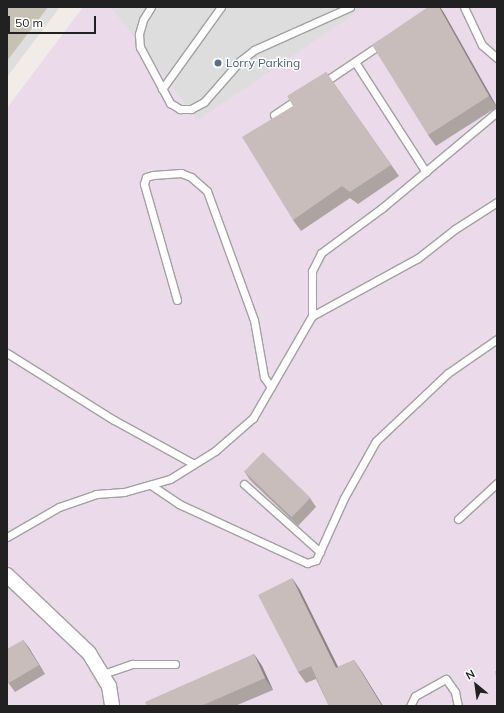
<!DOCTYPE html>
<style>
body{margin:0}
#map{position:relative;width:504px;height:713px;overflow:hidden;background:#f1ece8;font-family:Mulish,sans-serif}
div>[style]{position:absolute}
.residential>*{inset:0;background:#dfdede}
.industrial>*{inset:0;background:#eadaea}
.construction>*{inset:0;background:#c6c2b3}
.parking>*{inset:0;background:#ddd}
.roads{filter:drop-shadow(1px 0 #a2a2a2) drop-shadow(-1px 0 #a2a2a2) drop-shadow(0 1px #a2a2a2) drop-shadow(0 -1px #a2a2a2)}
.lane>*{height:7px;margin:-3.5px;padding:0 3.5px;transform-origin:3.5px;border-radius:3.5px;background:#fff}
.street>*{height:14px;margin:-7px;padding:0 7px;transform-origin:7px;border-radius:7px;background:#fff}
.wall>*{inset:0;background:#ada3a1}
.shaded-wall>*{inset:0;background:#8d8483}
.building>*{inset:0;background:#c9bdbb;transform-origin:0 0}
.dots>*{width:11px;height:11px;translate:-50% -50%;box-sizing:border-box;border:2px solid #fff;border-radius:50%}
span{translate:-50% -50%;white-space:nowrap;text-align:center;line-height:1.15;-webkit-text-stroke:3px #fff;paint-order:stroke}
.service-label{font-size:12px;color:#4e5e75}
.left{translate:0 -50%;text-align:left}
.frame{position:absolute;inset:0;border:8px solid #212121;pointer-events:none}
.north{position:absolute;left:456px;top:665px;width:40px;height:40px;-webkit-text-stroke:3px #fff;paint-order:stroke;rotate:331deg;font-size:11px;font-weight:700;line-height:16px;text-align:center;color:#212121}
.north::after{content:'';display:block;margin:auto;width:14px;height:18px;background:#212121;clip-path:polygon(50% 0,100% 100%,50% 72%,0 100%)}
.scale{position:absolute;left:8px;top:16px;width:88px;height:18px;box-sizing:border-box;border:2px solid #212121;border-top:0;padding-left:5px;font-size:12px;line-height:14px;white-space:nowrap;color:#212121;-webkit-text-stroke:3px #fff;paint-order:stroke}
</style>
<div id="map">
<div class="residential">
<i style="clip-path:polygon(7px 7px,60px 7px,7px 77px)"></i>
</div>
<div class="industrial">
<i style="clip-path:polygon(83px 7px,497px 7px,497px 706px,7px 706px,7px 108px)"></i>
</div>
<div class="construction">
<i style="clip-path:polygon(7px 7px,48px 7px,7px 61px)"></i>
</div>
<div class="parking">
<i style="clip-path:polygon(111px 7px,364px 7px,198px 120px)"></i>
</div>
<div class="roads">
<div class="lane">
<i style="left:151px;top:7px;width:15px;rotate:122deg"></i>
<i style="left:143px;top:20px;width:15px;rotate:106deg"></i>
<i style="left:139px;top:34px;width:13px;rotate:86deg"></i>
<i style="left:140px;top:47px;width:64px;rotate:61.8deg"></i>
<i style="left:170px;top:103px;width:12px;rotate:31deg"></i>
<i style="left:180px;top:109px;width:11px"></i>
<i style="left:191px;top:109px;width:15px;rotate:-28deg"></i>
<i style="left:204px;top:102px;width:55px;rotate:-48.7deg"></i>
<i style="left:240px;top:61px;width:18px;rotate:-38deg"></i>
<i style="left:254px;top:50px;width:105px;rotate:-24.1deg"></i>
<i style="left:464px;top:7px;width:42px;rotate:64.7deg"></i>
<i style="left:482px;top:45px;width:20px;rotate:41deg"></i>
<i style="left:355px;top:62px;width:131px;rotate:57.2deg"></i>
<i style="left:323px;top:83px;width:70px;rotate:-33.9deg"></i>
<i style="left:162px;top:89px;width:101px;rotate:-54.3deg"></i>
<i style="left:274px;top:115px;width:30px;rotate:-34deg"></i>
<i style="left:177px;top:300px;width:121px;rotate:-105.9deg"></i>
<i style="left:144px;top:184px;width:7px;rotate:-74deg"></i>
<i style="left:146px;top:177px;width:7px;rotate:-16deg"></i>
<i style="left:153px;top:175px;width:28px;rotate:-4deg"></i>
<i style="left:181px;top:173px;width:11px;rotate:22deg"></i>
<i style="left:191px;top:177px;width:21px;rotate:41deg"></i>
<i style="left:207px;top:191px;width:137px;rotate:70deg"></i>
<i style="left:254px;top:320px;width:58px;rotate:80deg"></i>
<i style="left:264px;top:377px;width:12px;rotate:55deg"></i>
<i style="left:312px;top:316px;width:45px;rotate:-90deg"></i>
<i style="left:312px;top:271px;width:20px;rotate:-63deg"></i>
<i style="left:321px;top:253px;width:76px;rotate:-36.4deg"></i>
<i style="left:382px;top:208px;width:150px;rotate:-39.9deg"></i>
<i style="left:7px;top:353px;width:126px;rotate:32.1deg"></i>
<i style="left:114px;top:420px;width:91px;rotate:28.8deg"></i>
<i style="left:244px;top:484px;width:102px;rotate:41.8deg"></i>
<i style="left:151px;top:485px;width:34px;rotate:34deg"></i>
<i style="left:179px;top:504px;width:100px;rotate:24.8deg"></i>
<i style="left:270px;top:546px;width:41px;rotate:24.7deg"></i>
<i style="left:307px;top:563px;width:9px;rotate:-18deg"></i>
<i style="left:316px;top:560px;width:68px;rotate:-65.7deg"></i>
<i style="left:344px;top:498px;width:65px;rotate:-60.7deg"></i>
<i style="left:376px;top:441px;width:99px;rotate:-43.4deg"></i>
<i style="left:448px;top:373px;width:60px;rotate:-34.8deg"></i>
<i style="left:458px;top:519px;width:53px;rotate:-42.7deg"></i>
<i style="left:7px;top:537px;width:60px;rotate:-30deg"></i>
<i style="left:59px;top:507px;width:39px;rotate:-19deg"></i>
<i style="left:96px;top:494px;width:28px;rotate:-4deg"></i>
<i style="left:124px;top:492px;width:48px;rotate:-15.8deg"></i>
<i style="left:170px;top:479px;width:53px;rotate:-31.9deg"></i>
<i style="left:215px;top:451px;width:50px;rotate:-41deg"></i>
<i style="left:253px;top:418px;width:118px;rotate:-60deg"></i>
<i style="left:312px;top:316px;width:121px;rotate:-28.7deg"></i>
<i style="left:418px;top:258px;width:47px;rotate:-38.1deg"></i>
<i style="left:455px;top:229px;width:50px;rotate:-32.7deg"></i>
<i style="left:103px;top:674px;width:31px;rotate:-19deg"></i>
<i style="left:132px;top:664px;width:43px"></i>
<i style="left:410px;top:706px;width:11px;rotate:-63deg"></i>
<i style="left:415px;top:696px;width:35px;rotate:-29deg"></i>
<i style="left:446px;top:679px;width:16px;rotate:55deg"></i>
<i style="left:455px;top:692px;width:14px;rotate:78deg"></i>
</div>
<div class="street">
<i style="left:7px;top:575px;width:113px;rotate:43.6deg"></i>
<i style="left:89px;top:653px;width:39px;rotate:59deg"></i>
<i style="left:109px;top:686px;width:20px;rotate:81deg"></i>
</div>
</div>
<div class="wall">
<i style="clip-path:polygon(428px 7px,440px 7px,444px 13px,497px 107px,436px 146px,428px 135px)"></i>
<i style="clip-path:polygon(326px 72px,399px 176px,358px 204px,350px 198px,301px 231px,293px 220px,293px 106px)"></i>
<i style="clip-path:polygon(244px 471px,310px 498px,316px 507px,298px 526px,250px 480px)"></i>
<i style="clip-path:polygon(292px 578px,300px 590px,338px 667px,354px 660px,362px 672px,383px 706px,329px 706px,316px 679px,306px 683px,298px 672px)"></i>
<i style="clip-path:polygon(23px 640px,29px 648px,45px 674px,15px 692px,7px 681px)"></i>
<i style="clip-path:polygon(254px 654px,262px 666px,273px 690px,235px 706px,147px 706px)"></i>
</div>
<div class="shaded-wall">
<i style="clip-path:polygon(439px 7px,440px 7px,444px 13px,497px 107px,489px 96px)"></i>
<i style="clip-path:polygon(292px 578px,300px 590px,344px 679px,336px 668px)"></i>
<i style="clip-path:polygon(23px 640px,29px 648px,45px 674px,39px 665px)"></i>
<i style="clip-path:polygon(254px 654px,262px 666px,273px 690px,265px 678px)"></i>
<i style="clip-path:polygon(354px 660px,362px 672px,383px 706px,382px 706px)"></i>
</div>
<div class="building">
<i style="clip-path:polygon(428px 7px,439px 7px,489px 96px,428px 135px,372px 45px)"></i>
<i style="clip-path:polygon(326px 72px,391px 165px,350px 192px,342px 186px,293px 220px,242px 137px,293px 106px,287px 96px)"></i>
<i style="left:263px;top:452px;width:66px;height:27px;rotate:44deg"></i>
<i style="clip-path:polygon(292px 578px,336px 668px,354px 660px,382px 706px,329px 706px,311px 666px,298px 672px,258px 595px)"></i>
<i style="clip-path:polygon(23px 640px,39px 665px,9px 683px,7px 681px,7px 649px)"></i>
<i style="clip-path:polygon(254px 654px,265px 678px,201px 706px,147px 706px,145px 702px)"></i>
<i style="clip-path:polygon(495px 671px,497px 671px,497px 683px)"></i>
</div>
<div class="dots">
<i style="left:218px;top:63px;background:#5c6f8a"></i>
</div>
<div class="service-label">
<span class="left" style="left:226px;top:63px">Lorry Parking</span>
</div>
<div class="frame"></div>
<div class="north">N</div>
<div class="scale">50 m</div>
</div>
